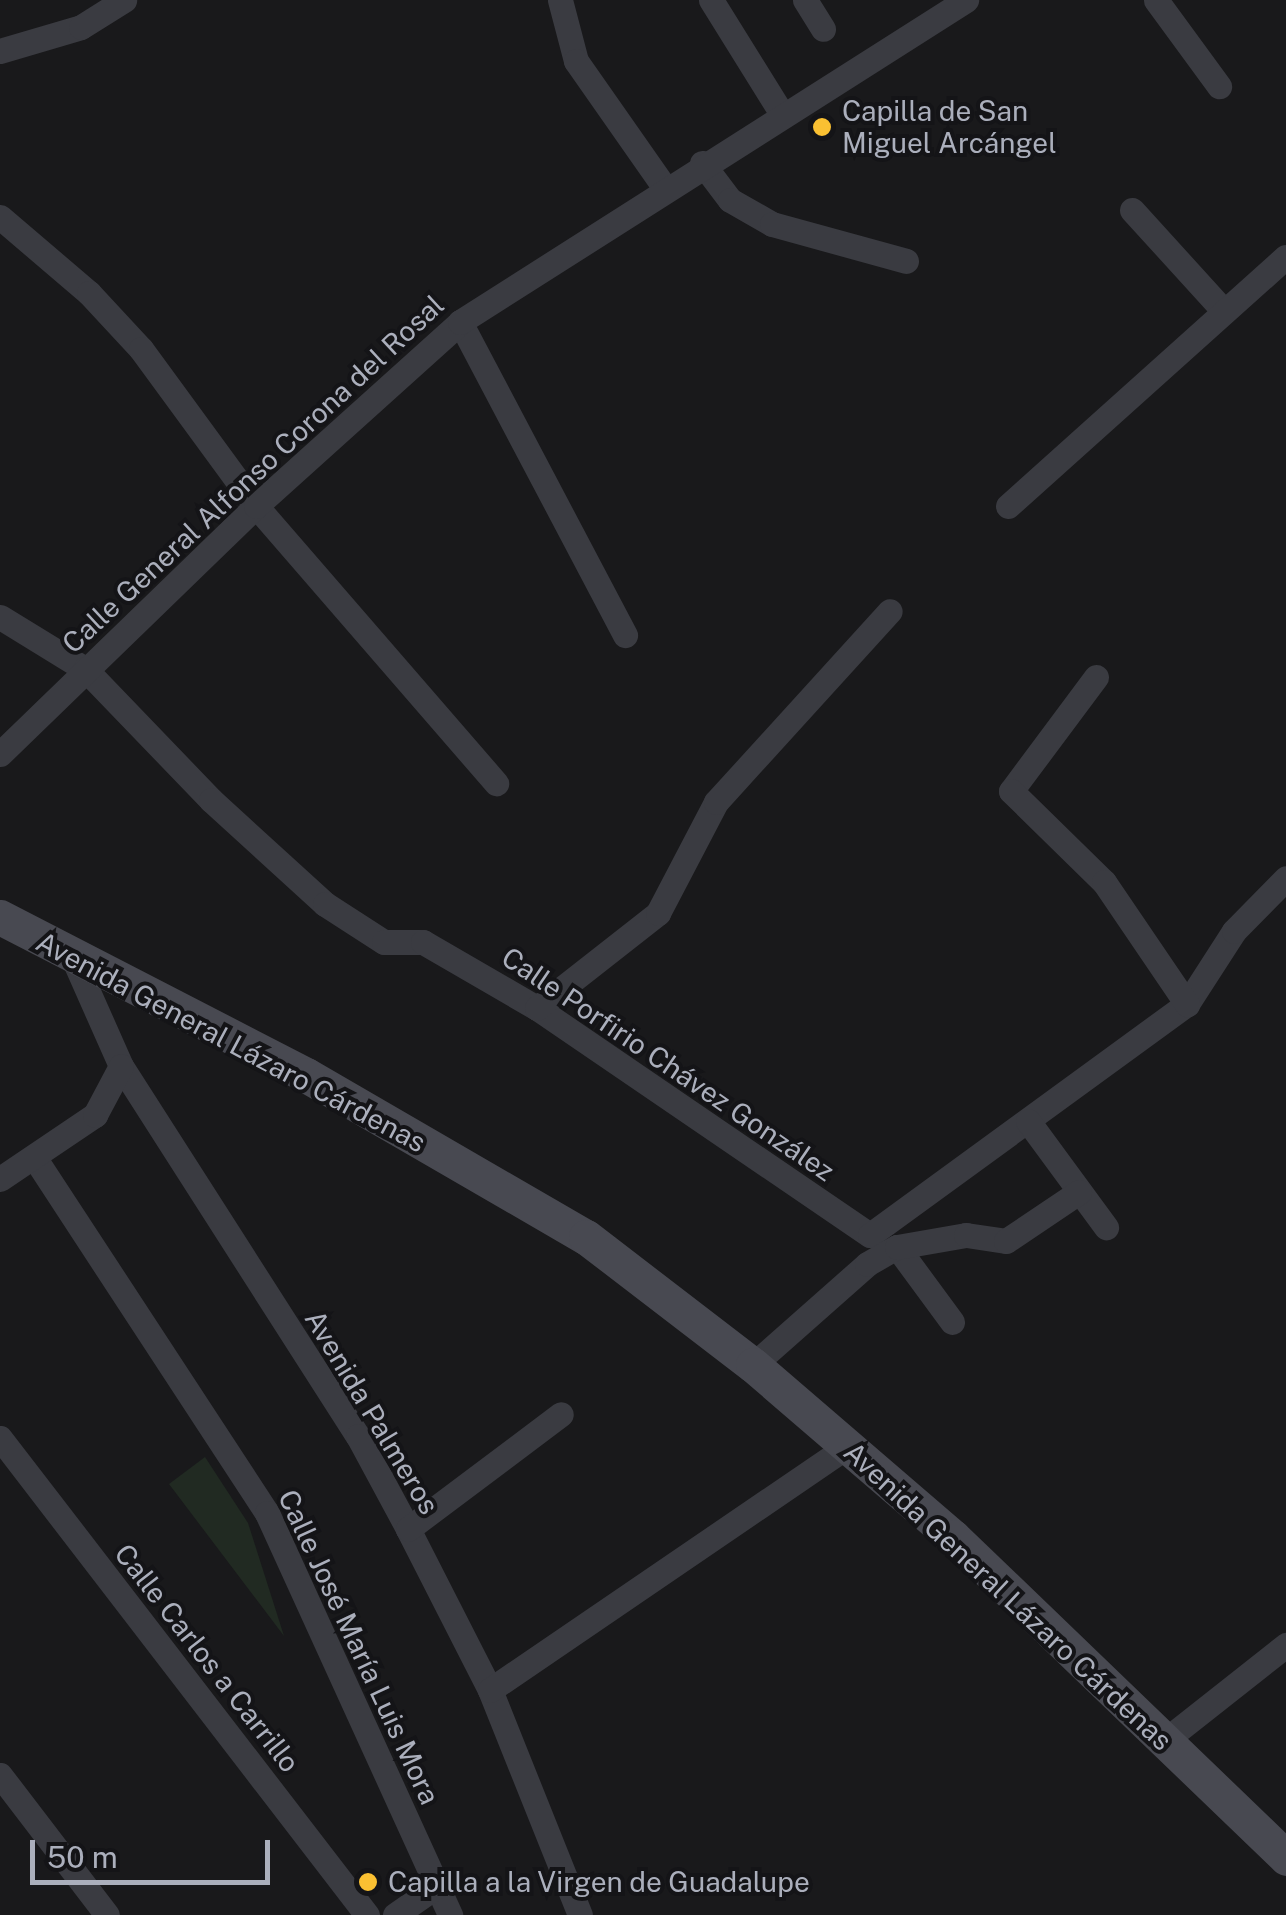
<!DOCTYPE html>
<meta charset="utf-8">
<style>
body{margin:0}
#map{position:relative;width:1286px;height:1915px;overflow:hidden;background:#19191b;font-family:"Public Sans",sans-serif}
div>[style]{position:absolute}
.green>*{inset:0;background:#212a22}
.street>*{height:25px;margin:-12.5px;padding:0 12.5px;transform-origin:12.5px;border-radius:12.5px;background:#3a3b41}
.secondary>*{height:35px;margin:-17.5px;padding:0 17.5px;transform-origin:17.5px;border-radius:17.5px;background:#484951}
.dots>*{width:28px;height:28px;translate:-50% -50%;box-sizing:border-box;border:5px solid #141417;border-radius:50%}
span{translate:-50% -50%;white-space:nowrap;text-align:center;line-height:1.15;-webkit-text-stroke:8px #141417;paint-order:stroke}
.poi-label{font-size:28px;color:#abafbc}
.left{translate:0 -50%;text-align:left}
.street-label{font-size:28px;color:#abafbc}
.scale{position:absolute;left:30px;top:1840px;width:240px;height:45px;box-sizing:border-box;border:5px solid #abafbc;border-top:0;padding-left:12px;font-size:30px;line-height:35px;white-space:nowrap;color:#abafbc;-webkit-text-stroke:8px #141417;paint-order:stroke}
</style>
<div id="map">
<div class="green">
<i style="clip-path:polygon(205px 1457px,248px 1523px,284px 1636px,169px 1484px)"></i>
</div>
<div class="street">
<i style="left:560px;top:0;width:63px;rotate:75.3deg"></i>
<i style="left:576px;top:61px;width:155px;rotate:55deg"></i>
<i style="left:711px;top:0;width:134px;rotate:58.1deg"></i>
<i style="left:805px;top:0;width:34px;rotate:58deg"></i>
<i style="left:1156px;top:0;width:107px;rotate:53.8deg"></i>
<i style="left:0;top:51px;width:84px;rotate:-16.5deg"></i>
<i style="left:81px;top:27px;width:51px;rotate:-32.1deg"></i>
<i style="left:702px;top:163px;width:46px;rotate:52.9deg"></i>
<i style="left:730px;top:200px;width:48px;rotate:29.7deg"></i>
<i style="left:772px;top:224px;width:139px;rotate:15.4deg"></i>
<i style="left:1132px;top:210px;width:137px;rotate:47.7deg"></i>
<i style="left:0;top:217px;width:117px;rotate:40.5deg"></i>
<i style="left:89px;top:293px;width:76px;rotate:47.1deg"></i>
<i style="left:141px;top:349px;width:195px;rotate:53.8deg"></i>
<i style="left:256px;top:506px;width:367px;rotate:49.1deg"></i>
<i style="left:460px;top:322px;width:354px;rotate:62.2deg"></i>
<i style="left:1008px;top:506px;width:373px;rotate:-41.9deg"></i>
<i style="left:0;top:617px;width:100px;rotate:31.5deg"></i>
<i style="left:85px;top:669px;width:182px;rotate:46.1deg"></i>
<i style="left:211px;top:800px;width:154px;rotate:42.4deg"></i>
<i style="left:325px;top:904px;width:70px;rotate:32.8deg"></i>
<i style="left:384px;top:942px;width:39px"></i>
<i style="left:423px;top:942px;width:132px;rotate:30.1deg"></i>
<i style="left:537px;top:1008px;width:403px;rotate:34.3deg"></i>
<i style="left:870px;top:1235px;width:392px;rotate:-36.1deg"></i>
<i style="left:1187px;top:1004px;width:87px;rotate:-57.2deg"></i>
<i style="left:1234px;top:931px;width:74px;rotate:-45.5deg"></i>
<i style="left:1096px;top:677px;width:142px;rotate:126.7deg"></i>
<i style="left:1011px;top:791px;width:130px;rotate:44.4deg"></i>
<i style="left:1104px;top:882px;width:148px;rotate:55.8deg"></i>
<i style="left:0;top:754px;width:356px;rotate:-44.1deg"></i>
<i style="left:256px;top:506px;width:275px;rotate:-42deg"></i>
<i style="left:460px;top:322px;width:600px;rotate:-32.47deg"></i>
<i style="left:74px;top:960px;width:116px;rotate:66.1deg"></i>
<i style="left:121px;top:1066px;width:439px;rotate:57.4deg"></i>
<i style="left:358px;top:1436px;width:106px;rotate:61.7deg"></i>
<i style="left:408px;top:1529px;width:181px;rotate:63deg"></i>
<i style="left:490px;top:1690px;width:242px;rotate:68.2deg"></i>
<i style="left:537px;top:1008px;width:154px;rotate:-38.1deg"></i>
<i style="left:658px;top:913px;width:125px;rotate:-62.4deg"></i>
<i style="left:716px;top:802px;width:258px;rotate:-47.7deg"></i>
<i style="left:1028px;top:1121px;width:132px;rotate:53.7deg"></i>
<i style="left:36px;top:1160px;width:422px;rotate:56.8deg"></i>
<i style="left:267px;top:1513px;width:442px;rotate:65.5deg"></i>
<i style="left:0;top:1179px;width:115px;rotate:-34deg"></i>
<i style="left:95px;top:1115px;width:55px;rotate:-62deg"></i>
<i style="left:897px;top:1247px;width:93px;rotate:53.7deg"></i>
<i style="left:753px;top:1365px;width:152px;rotate:-41.5deg"></i>
<i style="left:867px;top:1264px;width:34px;rotate:-30deg"></i>
<i style="left:897px;top:1247px;width:70px;rotate:-9.9deg"></i>
<i style="left:966px;top:1235px;width:40px;rotate:8.5deg"></i>
<i style="left:1006px;top:1241px;width:88px;rotate:-33.9deg"></i>
<i style="left:0;top:1438px;width:602px;rotate:52.43deg"></i>
<i style="left:408px;top:1529px;width:191px;rotate:-36.9deg"></i>
<i style="left:490px;top:1690px;width:433px;rotate:-34.3deg"></i>
<i style="left:1163px;top:1742px;width:157px;rotate:-38.3deg"></i>
<i style="left:0;top:1775px;width:176px;rotate:52.6deg"></i>
<i style="left:395px;top:1915px;width:52px;rotate:-34.9deg"></i>
</div>
<div class="secondary">
<i style="left:0;top:917px;width:344px;rotate:27.3deg"></i>
<i style="left:306px;top:1075px;width:323px;rotate:30.1deg"></i>
<i style="left:586px;top:1237px;width:210px;rotate:37.5deg"></i>
<i style="left:753px;top:1365px;width:264px;rotate:40.7deg"></i>
<i style="left:953px;top:1537px;width:463px;rotate:43.9deg"></i>
</div>
<div class="dots">
<i style="left:822px;top:127px;background:#fac032"></i>
<i style="left:368px;top:1882px;background:#fac032"></i>
</div>
<div class="poi-label">
<span class="left" style="left:842px;top:127px">Capilla de San<br>Miguel Arcángel</span>
<span class="left" style="left:388px;top:1882px">Capilla a la Virgen de Guadalupe</span>
</div>
<div class="street-label">
<span style="left:253px;top:474px;rotate:-43deg">Calle General Alfonso Corona del Rosal</span>
<span style="left:231px;top:1042px;rotate:28deg">Avenida General Lázaro Cárdenas</span>
<span style="left:668px;top:1064px;rotate:34deg">Calle Porfirio Chávez González</span>
<span style="left:372px;top:1412px;rotate:59deg">Avenida Palmeros</span>
<span style="left:1008px;top:1596px;rotate:43deg">Avenida General Lázaro Cárdenas</span>
<span style="left:359px;top:1647px;rotate:65deg">Calle José María Luis Mora</span>
<span style="left:207px;top:1658px;rotate:52deg">Calle Carlos a Carrillo</span>
</div>
<div class="scale">50 m</div>
</div>
